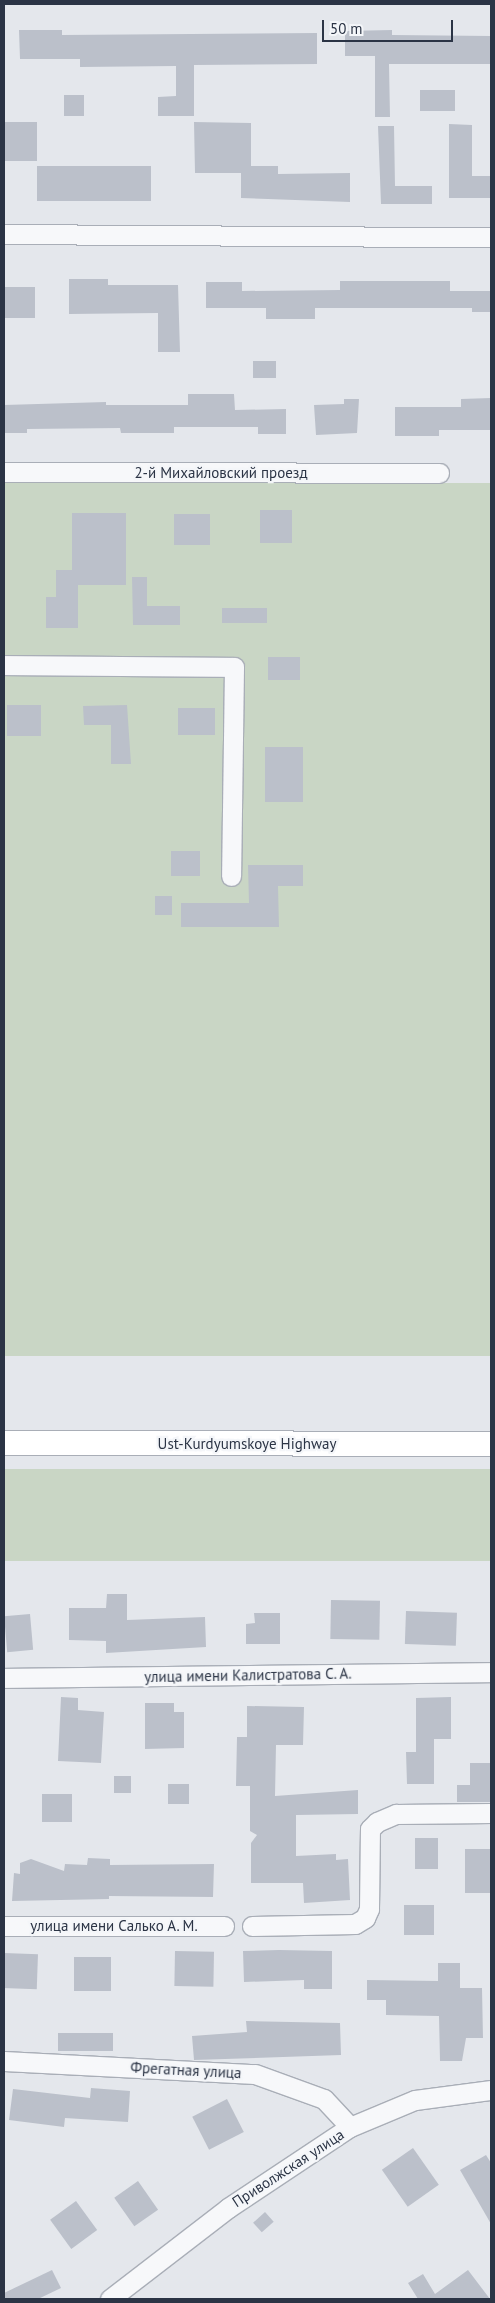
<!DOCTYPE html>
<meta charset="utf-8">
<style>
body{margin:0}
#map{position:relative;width:495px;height:2303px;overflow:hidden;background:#e4e7ec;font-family:"PT Sans",sans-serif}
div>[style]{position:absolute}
.green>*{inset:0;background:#c9d6c5;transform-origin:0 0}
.building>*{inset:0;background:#bbc0ca;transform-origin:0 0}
.roads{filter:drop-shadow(1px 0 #a9aeb7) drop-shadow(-1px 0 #a9aeb7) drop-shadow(0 1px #a9aeb7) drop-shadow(0 -1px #a9aeb7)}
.minor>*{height:19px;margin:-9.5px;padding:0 9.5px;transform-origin:9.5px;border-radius:9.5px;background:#f7f8fa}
.major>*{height:24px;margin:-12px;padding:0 12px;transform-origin:12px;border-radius:12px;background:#fff}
span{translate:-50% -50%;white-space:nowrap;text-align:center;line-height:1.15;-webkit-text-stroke:4.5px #f4f6f9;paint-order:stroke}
.street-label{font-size:15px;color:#2b3445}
.frame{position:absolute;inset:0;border:5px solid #2b3445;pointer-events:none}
.scale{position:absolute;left:322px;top:20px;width:131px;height:22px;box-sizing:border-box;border:2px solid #2b3445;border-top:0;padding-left:6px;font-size:15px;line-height:18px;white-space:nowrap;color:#2b3445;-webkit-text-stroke:4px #f4f6f9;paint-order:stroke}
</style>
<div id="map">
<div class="green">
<i style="left:491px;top:483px;width:873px;height:487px;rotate:90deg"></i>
<i style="left:491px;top:1469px;width:92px;height:487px;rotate:90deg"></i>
</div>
<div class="building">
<i style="clip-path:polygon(19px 30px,62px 30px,62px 35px,317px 33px,317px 64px,194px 65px,194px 116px,158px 116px,158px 97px,176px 96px,176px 66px,80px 67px,80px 59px,20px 59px)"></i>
<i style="clip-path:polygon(392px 30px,392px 35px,491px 36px,491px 64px,389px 64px,390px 117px,375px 117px,375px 56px,345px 56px,345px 31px)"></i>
<i style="left:455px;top:90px;width:21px;height:35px;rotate:90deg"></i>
<i style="left:64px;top:95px;width:20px;height:21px"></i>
<i style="left:4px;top:122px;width:33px;height:39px"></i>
<i style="clip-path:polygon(194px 122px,251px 123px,251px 166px,278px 166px,278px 174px,350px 173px,350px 202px,241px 198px,241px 173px,195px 173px)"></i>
<i style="clip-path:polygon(449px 124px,472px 125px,472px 176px,491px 176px,491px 198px,449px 198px)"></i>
<i style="clip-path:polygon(378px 126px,394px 126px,395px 186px,432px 186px,432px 204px,381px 204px)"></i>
<i style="left:151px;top:166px;width:35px;height:114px;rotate:90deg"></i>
<i style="clip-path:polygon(69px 279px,108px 279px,108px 285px,178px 285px,180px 352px,158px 352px,158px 313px,69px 314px)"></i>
<i style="clip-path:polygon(340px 281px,450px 281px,450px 291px,491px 291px,491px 312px,472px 312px,472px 308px,315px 308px,315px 319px,266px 319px,266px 308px,206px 308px,206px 282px,242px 282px,242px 291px,340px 290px)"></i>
<i style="left:4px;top:287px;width:31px;height:31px"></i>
<i style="left:253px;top:361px;width:23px;height:17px"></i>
<i style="clip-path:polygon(188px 394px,234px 394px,235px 410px,286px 409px,286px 434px,258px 434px,258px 427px,174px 427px,174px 433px,121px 433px,120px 428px,27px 429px,27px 433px,4px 433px,4px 405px,106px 402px,106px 405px,188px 405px)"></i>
<i style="clip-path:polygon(491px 398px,491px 430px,439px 430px,439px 436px,395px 436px,395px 407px,461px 407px,461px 399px)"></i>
<i style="clip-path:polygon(344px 399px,359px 399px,357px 433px,316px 435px,314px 405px,344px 404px)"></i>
<i style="left:292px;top:510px;width:33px;height:32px;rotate:90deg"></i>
<i style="clip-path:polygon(72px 513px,126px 513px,126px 585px,78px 585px,78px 628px,46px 628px,46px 597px,56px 597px,56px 570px,72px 570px)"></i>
<i style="left:174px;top:514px;width:36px;height:31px"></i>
<i style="clip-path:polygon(132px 577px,147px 577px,147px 606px,180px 606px,180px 625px,133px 625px)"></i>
<i style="left:267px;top:608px;width:15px;height:45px;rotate:90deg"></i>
<i style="left:268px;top:657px;width:32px;height:23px"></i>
<i style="left:7px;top:705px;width:34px;height:31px"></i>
<i style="clip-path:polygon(127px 705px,131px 764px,111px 764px,111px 725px,84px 725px,83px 706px)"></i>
<i style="left:215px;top:708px;width:27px;height:37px;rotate:90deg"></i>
<i style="left:265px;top:747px;width:38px;height:55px"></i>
<i style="left:171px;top:851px;width:29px;height:25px"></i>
<i style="clip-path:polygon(248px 865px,303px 865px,303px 886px,278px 886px,279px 927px,181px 927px,181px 903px,249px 903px)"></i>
<i style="left:155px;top:896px;width:17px;height:19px"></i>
<i style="clip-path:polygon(107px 1594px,127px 1594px,127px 1620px,205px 1617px,206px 1647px,106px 1653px,106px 1641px,69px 1640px,69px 1608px,106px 1608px)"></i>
<i style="left:331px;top:1600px;width:49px;height:39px;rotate:1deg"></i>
<i style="left:406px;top:1611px;width:51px;height:33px;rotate:2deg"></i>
<i style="clip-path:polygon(254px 1613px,280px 1613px,280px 1644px,246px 1644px,246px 1624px,255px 1623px)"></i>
<i style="left:30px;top:1614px;width:36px;height:26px;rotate:85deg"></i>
<i style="clip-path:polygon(61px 1697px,78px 1698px,78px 1710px,104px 1712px,101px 1763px,58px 1761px)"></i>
<i style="clip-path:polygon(451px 1697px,451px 1739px,434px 1739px,434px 1784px,407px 1784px,406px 1752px,416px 1752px,416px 1698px)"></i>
<i style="clip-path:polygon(145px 1703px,174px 1703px,174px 1712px,184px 1712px,184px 1748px,145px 1749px)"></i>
<i style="clip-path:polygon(247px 1706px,304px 1707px,303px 1745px,276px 1745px,275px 1796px,358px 1790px,358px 1814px,296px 1815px,296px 1856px,336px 1854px,336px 1860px,348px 1859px,350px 1900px,304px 1903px,303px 1883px,251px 1883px,251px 1843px,257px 1835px,250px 1831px,250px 1786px,236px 1786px,237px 1737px,247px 1737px)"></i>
<i style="clip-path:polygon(470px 1763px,491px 1763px,491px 1802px,457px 1802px,457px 1785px,470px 1785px)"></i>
<i style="left:114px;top:1776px;width:17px;height:17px"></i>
<i style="left:168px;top:1784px;width:21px;height:20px"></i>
<i style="left:42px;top:1794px;width:30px;height:28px"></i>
<i style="left:415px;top:1838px;width:23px;height:31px"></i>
<i style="left:465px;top:1849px;width:26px;height:44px"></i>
<i style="clip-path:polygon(88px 1858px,110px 1859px,110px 1865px,214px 1864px,213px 1897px,109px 1896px,109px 1899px,12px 1901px,14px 1873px,20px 1874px,20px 1863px,31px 1859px,64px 1871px,65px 1864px,87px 1865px)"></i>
<i style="left:404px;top:1905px;width:30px;height:30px"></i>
<i style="clip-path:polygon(279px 1950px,332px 1951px,332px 1989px,304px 1989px,304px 1980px,244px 1982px,243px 1951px)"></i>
<i style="left:175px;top:1951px;width:39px;height:35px;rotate:1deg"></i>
<i style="left:4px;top:1953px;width:34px;height:35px;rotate:2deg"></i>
<i style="left:74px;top:1957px;width:37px;height:34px"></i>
<i style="clip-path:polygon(438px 1963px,460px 1963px,460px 1988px,482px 1988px,483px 2038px,466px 2038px,462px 2061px,440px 2061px,439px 2016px,386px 2015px,386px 2000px,367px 2000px,367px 1980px,438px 1981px)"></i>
<i style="clip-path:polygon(246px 2021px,340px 2023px,341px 2055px,194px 2060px,192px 2036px,247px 2032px)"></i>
<i style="left:113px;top:2033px;width:18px;height:55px;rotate:90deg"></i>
<i style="clip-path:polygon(91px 2088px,130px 2091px,128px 2122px,65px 2118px,64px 2127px,9px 2120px,13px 2089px,90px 2098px)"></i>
<i style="left:227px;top:2099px;width:37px;height:39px;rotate:63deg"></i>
<i style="left:413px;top:2148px;width:45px;height:38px;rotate:55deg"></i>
<i style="clip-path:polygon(486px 2155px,491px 2163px,491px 2224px,460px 2170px)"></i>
<i style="left:138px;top:2181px;width:35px;height:29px;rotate:55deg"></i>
<i style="left:76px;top:2201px;width:36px;height:32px;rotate:54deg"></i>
<i style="left:265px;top:2212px;width:13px;height:16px;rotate:48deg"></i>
<i style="clip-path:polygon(52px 2270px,61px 2288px,38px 2299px,4px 2299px,4px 2293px)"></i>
<i style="clip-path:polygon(468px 2270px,490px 2299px,418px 2299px,408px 2283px,423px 2274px,435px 2294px)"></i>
</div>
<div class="roads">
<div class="minor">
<i style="left:4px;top:234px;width:487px;rotate:0.4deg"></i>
<i style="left:4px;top:472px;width:435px;rotate:0.1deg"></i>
<i style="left:4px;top:665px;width:230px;rotate:0.5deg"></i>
<i style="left:234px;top:667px;width:209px;rotate:90.8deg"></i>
<i style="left:4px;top:1678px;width:487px;rotate:-0.7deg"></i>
<i style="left:4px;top:1926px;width:220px"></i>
<i style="left:252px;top:1926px;width:103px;rotate:-1.1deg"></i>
<i style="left:355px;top:1924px;width:12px;rotate:-31deg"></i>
<i style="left:365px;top:1918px;width:10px;rotate:-66deg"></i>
<i style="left:369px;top:1909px;width:80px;rotate:-89.3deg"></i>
<i style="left:370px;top:1829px;width:10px;rotate:-45deg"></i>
<i style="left:377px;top:1822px;width:21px;rotate:-23deg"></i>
<i style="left:396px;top:1814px;width:95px;rotate:-0.6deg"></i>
<i style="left:4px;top:2061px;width:251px;rotate:3deg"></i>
<i style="left:255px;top:2074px;width:73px;rotate:19.9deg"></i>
<i style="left:324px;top:2099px;width:38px;rotate:47deg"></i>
<i style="left:110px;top:2299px;width:149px;rotate:-37.6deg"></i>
<i style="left:228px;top:2208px;width:146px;rotate:-33.6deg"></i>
<i style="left:350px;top:2127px;width:70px;rotate:-22.6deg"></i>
<i style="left:415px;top:2100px;width:77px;rotate:-7.5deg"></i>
</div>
<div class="major">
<i style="left:4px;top:1443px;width:487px;rotate:0.1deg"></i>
</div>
</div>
<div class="street-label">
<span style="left:221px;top:473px">2-й Михайловский проезд</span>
<span style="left:247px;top:1444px">Ust-Kurdyumskoye Highway</span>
<span style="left:248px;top:1675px;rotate:-1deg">улица имени Калистратова С. А.</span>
<span style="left:114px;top:1926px">улица имени Салько А. М.</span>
<span style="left:186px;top:2070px;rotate:3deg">Фрегатная улица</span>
<span style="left:288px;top:2168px;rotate:-33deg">Приволжская улица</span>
</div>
<div class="frame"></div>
<div class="scale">50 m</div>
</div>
